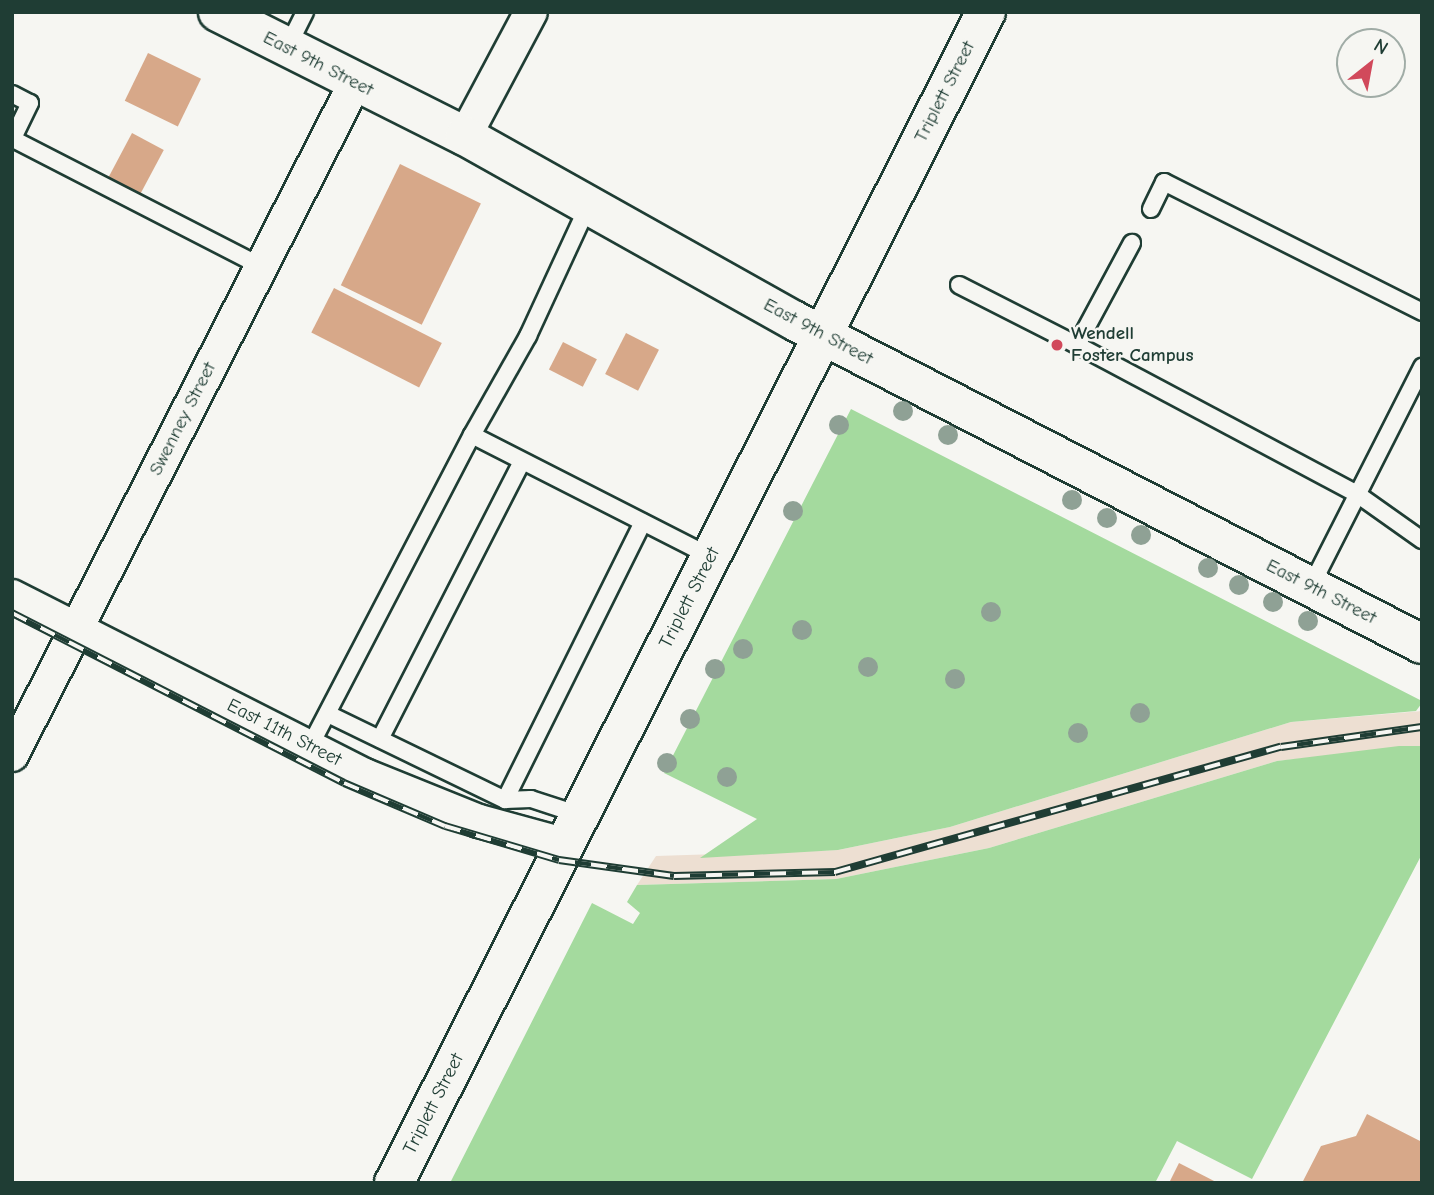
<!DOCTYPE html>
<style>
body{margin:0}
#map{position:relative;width:1434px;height:1195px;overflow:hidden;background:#f6f6f2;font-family:"Comic Neue",sans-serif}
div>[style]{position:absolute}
.built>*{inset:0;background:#eddfd2}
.green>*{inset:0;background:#a4da9e}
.building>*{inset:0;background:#d7a889;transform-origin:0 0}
.roads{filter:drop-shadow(2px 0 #1f3d34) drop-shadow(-2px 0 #1f3d34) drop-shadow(0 2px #1f3d34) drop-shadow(0 -2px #1f3d34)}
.service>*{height:16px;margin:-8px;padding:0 8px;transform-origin:8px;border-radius:8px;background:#f6f6f2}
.minor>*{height:32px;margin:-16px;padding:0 16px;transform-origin:16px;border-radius:16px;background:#f6f6f2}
.tertiary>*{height:38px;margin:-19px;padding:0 19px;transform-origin:19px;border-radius:19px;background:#f6f6f2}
.primary>*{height:38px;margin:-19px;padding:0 19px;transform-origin:19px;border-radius:19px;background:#f6f6f2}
.rail>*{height:8px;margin-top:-4px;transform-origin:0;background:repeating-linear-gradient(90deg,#f6f6f2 0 16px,#1f3d34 0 32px);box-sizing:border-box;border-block:2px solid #1f3d34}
.trees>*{width:20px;height:20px;margin:-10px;border-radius:50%;background:#8fa195}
.dots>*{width:19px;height:19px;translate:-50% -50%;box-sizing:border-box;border:4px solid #f6f6f2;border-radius:50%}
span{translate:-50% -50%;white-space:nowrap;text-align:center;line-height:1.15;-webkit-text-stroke:5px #f6f6f2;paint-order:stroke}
.street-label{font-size:19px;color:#1f3d34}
.poi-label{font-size:19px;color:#1f3d34;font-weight:700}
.left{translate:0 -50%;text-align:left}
.frame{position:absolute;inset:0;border:14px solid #1f3d34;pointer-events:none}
.north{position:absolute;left:1336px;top:28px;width:70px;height:70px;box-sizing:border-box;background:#f6f6f2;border:2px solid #a0aca6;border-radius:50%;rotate:31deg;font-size:19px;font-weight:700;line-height:28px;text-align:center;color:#1f3d34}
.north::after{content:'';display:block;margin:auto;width:24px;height:32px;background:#d1495b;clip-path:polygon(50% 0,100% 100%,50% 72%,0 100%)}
</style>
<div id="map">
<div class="built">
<i style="clip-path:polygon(1422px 711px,1422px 746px,1277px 761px,989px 848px,836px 879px,637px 885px,656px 856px,838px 850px,950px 827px,1291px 722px)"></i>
</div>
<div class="green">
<i style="clip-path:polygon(851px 409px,1422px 701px,1422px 703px,1416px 711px,1291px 722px,950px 827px,838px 850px,700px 858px,757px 819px,664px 773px)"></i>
<i style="clip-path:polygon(1399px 746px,1422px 746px,1422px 854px,1252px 1179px,1177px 1141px,1155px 1183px,450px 1183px,592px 903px,633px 924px,640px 913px,627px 902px,637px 885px,836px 879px,989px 848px,1277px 761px)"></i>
</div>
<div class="building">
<i style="left:148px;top:53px;width:59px;height:53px;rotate:26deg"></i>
<i style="left:132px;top:133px;width:36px;height:50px;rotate:28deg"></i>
<i style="left:400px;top:164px;width:90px;height:135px;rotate:26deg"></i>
<i style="left:334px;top:288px;width:121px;height:50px;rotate:27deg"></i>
<i style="left:626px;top:333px;width:37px;height:46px;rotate:27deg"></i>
<i style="left:563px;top:342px;width:38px;height:31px;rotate:27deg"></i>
<i style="clip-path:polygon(1367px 1114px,1422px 1142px,1422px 1183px,1302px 1183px,1321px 1146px,1356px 1136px)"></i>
<i style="clip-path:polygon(1179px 1163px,1218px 1183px,1169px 1183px)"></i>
</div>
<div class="roads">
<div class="service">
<i style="left:287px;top:48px;width:40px;rotate:-63.4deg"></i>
<i style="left:12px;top:94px;width:20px;rotate:27deg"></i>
<i style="left:30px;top:103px;width:41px;rotate:115.9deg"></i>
<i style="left:13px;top:139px;width:280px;rotate:27.2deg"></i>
<i style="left:1151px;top:209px;width:30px;rotate:-64deg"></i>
<i style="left:1164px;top:182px;width:289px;rotate:26.7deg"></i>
<i style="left:959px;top:285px;width:132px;rotate:27deg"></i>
<i style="left:1077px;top:345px;width:116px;rotate:-61.7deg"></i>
<i style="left:1077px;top:345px;width:317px;rotate:28deg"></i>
<i style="left:1357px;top:494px;width:80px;rotate:35.3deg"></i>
<i style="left:472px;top:435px;width:114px;rotate:-60.5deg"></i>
<i style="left:528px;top:336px;width:143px;rotate:-65.2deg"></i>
<i style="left:1311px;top:586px;width:246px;rotate:-63.1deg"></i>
<i style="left:328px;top:714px;width:197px;rotate:25.9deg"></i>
<i style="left:505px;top:800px;width:310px;rotate:-63.6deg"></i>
<i style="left:380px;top:739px;width:312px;rotate:-62.9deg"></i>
<i style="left:310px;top:746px;width:351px;rotate:-62.5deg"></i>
<i style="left:472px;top:435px;width:268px;rotate:27deg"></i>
<i style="left:505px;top:800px;width:26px;rotate:-2deg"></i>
<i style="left:531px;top:799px;width:52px;rotate:18.1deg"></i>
</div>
<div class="minor">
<i style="left:465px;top:136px;width:140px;rotate:-62deg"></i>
<i style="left:12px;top:596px;width:396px;rotate:26.9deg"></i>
<i style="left:365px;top:775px;width:123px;rotate:22deg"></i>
<i style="left:479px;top:821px;width:91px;rotate:15.3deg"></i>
<i style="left:12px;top:755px;width:754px;rotate:-62.96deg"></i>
</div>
<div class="tertiary">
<i style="left:218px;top:12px;width:276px;rotate:26.7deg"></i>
<i style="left:465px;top:136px;width:378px;rotate:29.3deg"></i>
<i style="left:795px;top:321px;width:705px;rotate:27.26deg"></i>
</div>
<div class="primary">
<i style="left:394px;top:1183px;width:1312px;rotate:-63.18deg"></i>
</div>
</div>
<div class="rail">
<i style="left:12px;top:613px;width:373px;rotate:27.1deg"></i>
<i style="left:344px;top:783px;width:110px;rotate:23.1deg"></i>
<i style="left:445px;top:826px;width:119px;rotate:16.6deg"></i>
<i style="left:559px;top:860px;width:116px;rotate:7.9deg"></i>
<i style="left:674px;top:876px;width:161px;rotate:-1.4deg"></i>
<i style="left:835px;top:872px;width:463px;rotate:-15.7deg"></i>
<i style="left:1281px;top:747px;width:142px;rotate:-8.1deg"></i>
</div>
<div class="trees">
<i style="left:903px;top:411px"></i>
<i style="left:839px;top:425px"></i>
<i style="left:948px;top:435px"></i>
<i style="left:1072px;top:500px"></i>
<i style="left:793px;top:511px"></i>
<i style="left:1107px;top:518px"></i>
<i style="left:1141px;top:535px"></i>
<i style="left:1208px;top:568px"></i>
<i style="left:1239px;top:585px"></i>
<i style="left:1273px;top:602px"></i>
<i style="left:991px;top:612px"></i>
<i style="left:1308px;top:621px"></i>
<i style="left:802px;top:630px"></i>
<i style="left:743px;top:649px"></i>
<i style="left:868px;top:667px"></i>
<i style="left:715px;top:669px"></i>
<i style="left:955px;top:679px"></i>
<i style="left:1140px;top:713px"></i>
<i style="left:690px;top:719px"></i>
<i style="left:1078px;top:733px"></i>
<i style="left:667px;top:763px"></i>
<i style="left:727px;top:777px"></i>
</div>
<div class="dots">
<i style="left:1057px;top:345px;background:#d1495b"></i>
</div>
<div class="street-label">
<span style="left:318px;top:64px;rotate:27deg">East 9th Street</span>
<span style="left:945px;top:92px;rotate:-63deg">Triplett Street</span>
<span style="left:818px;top:332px;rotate:28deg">East 9th Street</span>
<span style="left:183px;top:419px;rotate:-63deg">Swenney Street</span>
<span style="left:1321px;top:592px;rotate:27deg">East 9th Street</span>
<span style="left:690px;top:598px;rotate:-63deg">Triplett Street</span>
<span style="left:284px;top:733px;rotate:27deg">East 11th Street</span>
<span style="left:434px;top:1104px;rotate:-63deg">Triplett Street</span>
</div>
<div class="poi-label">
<span class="left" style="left:1071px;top:345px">Wendell<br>Foster Campus</span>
</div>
<div class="frame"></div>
<div class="north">N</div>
</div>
